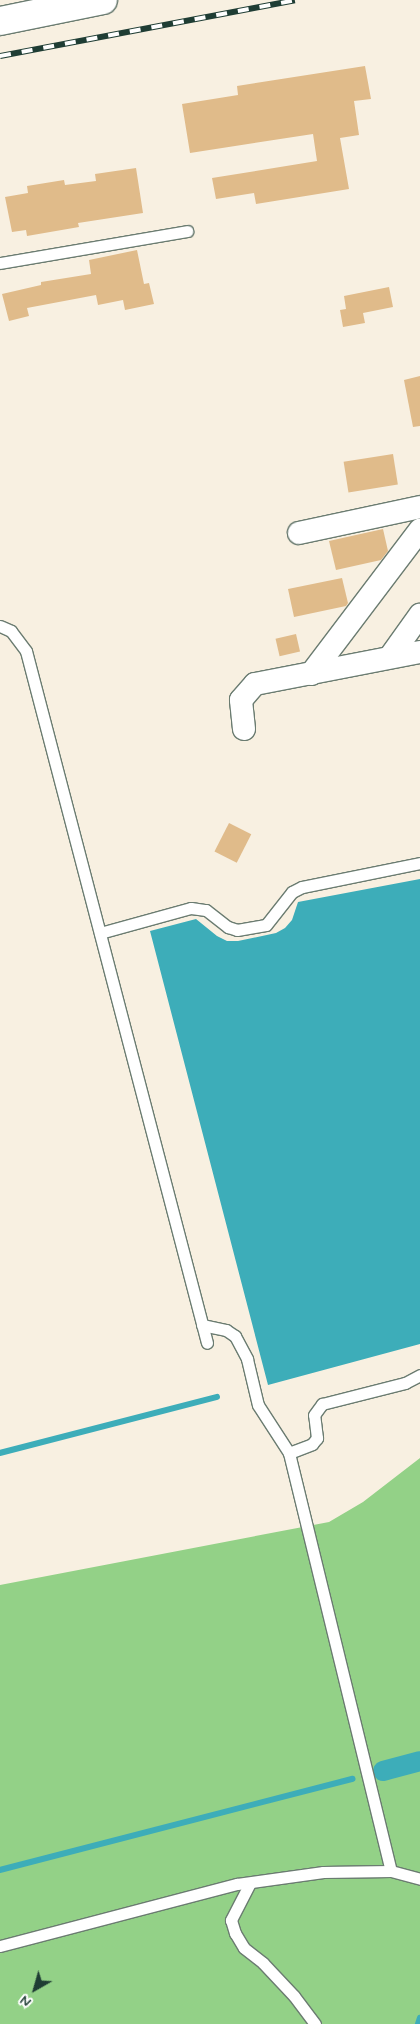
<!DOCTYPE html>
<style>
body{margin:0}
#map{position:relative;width:420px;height:2024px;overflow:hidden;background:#f8f0e1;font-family:Mynerve,sans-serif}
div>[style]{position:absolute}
.green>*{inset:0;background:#93d187}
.water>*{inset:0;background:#3dadb9}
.stream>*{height:5.5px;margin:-2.75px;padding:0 2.75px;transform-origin:2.75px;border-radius:2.75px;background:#3dadb9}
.canal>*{height:20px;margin:-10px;padding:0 10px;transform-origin:10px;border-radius:10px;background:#3dadb9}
.building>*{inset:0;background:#e0bb8a;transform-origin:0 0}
.roads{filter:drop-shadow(1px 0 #6b7c71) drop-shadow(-1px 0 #6b7c71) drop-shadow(0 1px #6b7c71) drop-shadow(0 -1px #6b7c71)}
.service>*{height:11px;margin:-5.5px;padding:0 5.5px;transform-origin:5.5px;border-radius:5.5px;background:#fff}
.minor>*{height:22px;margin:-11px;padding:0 11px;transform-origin:11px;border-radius:11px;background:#fff}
.primary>*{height:28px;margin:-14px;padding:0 14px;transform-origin:14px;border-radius:14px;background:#fff}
.rail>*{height:5.5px;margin-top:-2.75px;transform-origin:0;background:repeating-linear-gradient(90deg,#fff 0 11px,#1f3d34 0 22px);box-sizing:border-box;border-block:1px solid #1f3d34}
span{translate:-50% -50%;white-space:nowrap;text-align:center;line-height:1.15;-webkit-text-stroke:4px #fff;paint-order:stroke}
.north{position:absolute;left:10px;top:1964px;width:50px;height:50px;-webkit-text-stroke:4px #fff;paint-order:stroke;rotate:218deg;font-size:14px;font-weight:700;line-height:20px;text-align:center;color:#1f3d34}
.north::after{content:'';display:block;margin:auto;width:18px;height:22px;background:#1f3d34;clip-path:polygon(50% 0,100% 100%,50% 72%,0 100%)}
</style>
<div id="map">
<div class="green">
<i style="clip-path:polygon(420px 1458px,420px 2024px,0 2024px,0 1585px,329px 1522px,363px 1502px)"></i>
</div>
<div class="water">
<i style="clip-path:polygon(420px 879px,420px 1344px,268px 1385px,150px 931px,196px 919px,217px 936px,227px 941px,238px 941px,276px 933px,285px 928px,292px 920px,298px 902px)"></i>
</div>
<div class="stream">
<i style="left:0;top:1453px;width:224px;rotate:-14.5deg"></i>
<i style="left:0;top:1870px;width:364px;rotate:-14.5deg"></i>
<i style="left:418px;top:2024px;width:6px;rotate:-72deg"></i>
</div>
<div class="canal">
<i style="left:383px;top:1771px;width:38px;rotate:-15deg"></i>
</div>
<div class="building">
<i style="clip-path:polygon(365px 66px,371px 99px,354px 101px,359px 135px,340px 138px,349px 189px,256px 204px,254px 193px,216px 199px,212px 178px,317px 161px,313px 134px,190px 153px,182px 104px,238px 95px,237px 86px)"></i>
<i style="clip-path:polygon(136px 168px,143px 213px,78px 223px,79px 227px,27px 236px,26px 230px,12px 232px,5px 197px,28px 193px,27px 186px,64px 180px,65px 185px,96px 181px,95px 174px)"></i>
<i style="clip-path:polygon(137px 250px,144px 284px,149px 283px,154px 304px,125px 310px,123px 300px,98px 305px,96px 295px,27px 308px,29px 316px,9px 321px,2px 294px,41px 285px,41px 282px,91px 274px,89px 260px)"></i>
<i style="clip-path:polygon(389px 287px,393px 307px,363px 313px,365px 323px,343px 327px,340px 310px,346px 309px,344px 296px)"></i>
<i style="clip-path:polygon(420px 376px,420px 426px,413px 427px,404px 380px)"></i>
<i style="left:393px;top:454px;width:31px;height:50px;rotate:81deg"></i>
<i style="clip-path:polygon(383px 529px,388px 551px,381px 560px,336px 570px,329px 541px)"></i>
<i style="clip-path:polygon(342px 578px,348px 603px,346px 606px,294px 617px,288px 589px)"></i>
<i style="left:296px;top:634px;width:18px;height:21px;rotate:77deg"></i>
<i style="left:229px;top:823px;width:25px;height:32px;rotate:27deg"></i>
</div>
<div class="roads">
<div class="service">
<i style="left:0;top:263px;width:190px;rotate:-9.7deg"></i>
<i style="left:0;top:626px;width:12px;rotate:24deg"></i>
<i style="left:11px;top:631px;width:25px;rotate:53deg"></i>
<i style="left:26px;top:651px;width:715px;rotate:75.34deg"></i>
<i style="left:100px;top:933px;width:94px;rotate:-15.4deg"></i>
<i style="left:191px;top:908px;width:15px;rotate:8deg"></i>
<i style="left:206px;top:910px;width:28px;rotate:38deg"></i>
<i style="left:228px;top:927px;width:9px;rotate:18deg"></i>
<i style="left:237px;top:930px;width:29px;rotate:-10deg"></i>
<i style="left:266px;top:925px;width:42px;rotate:-51.8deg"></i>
<i style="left:292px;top:892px;width:11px;rotate:-27deg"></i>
<i style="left:302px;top:887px;width:120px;rotate:-11.5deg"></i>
<i style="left:202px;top:1325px;width:25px;rotate:12deg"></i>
<i style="left:226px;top:1330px;width:11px;rotate:34deg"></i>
<i style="left:235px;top:1336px;width:26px;rotate:62deg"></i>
<i style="left:247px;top:1359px;width:47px;rotate:76.6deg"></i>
<i style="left:258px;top:1405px;width:57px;rotate:57.1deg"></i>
<i style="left:289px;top:1453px;width:430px;rotate:76.3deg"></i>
<i style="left:289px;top:1453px;width:25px;rotate:-21deg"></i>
<i style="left:312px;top:1444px;width:8px;rotate:-50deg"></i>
<i style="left:317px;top:1438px;width:23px;rotate:-97deg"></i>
<i style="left:314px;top:1415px;width:14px;rotate:-54deg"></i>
<i style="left:322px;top:1404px;width:86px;rotate:-14.2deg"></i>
<i style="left:405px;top:1383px;width:17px;rotate:-28deg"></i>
<i style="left:250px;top:1883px;width:42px;rotate:117.2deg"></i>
<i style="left:231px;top:1920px;width:14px;rotate:73deg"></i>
<i style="left:235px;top:1933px;width:17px;rotate:59deg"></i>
<i style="left:244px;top:1948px;width:24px;rotate:38deg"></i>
<i style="left:263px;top:1963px;width:45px;rotate:46.8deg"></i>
<i style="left:294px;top:1996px;width:35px;rotate:53deg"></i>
<i style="left:0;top:1946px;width:245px;rotate:-14.7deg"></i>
<i style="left:237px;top:1884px;width:87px;rotate:-7.9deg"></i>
<i style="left:323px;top:1872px;width:68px;rotate:-0.8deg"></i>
<i style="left:391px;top:1871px;width:30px;rotate:15deg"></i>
</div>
<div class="minor">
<i style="left:299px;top:533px;width:124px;rotate:-12.1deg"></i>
<i style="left:390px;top:657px;width:52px;rotate:-54.5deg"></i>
<i style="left:311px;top:674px;width:181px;rotate:-52.9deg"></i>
<i style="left:244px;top:729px;width:29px;rotate:-96deg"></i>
<i style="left:241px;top:700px;width:21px;rotate:-49deg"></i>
<i style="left:255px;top:684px;width:168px;rotate:-11deg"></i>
</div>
<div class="primary">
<i style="left:0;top:21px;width:105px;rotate:-11.5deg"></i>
</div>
</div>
<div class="rail">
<i style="left:0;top:56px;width:300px;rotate:-10.7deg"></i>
</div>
<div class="north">N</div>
</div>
